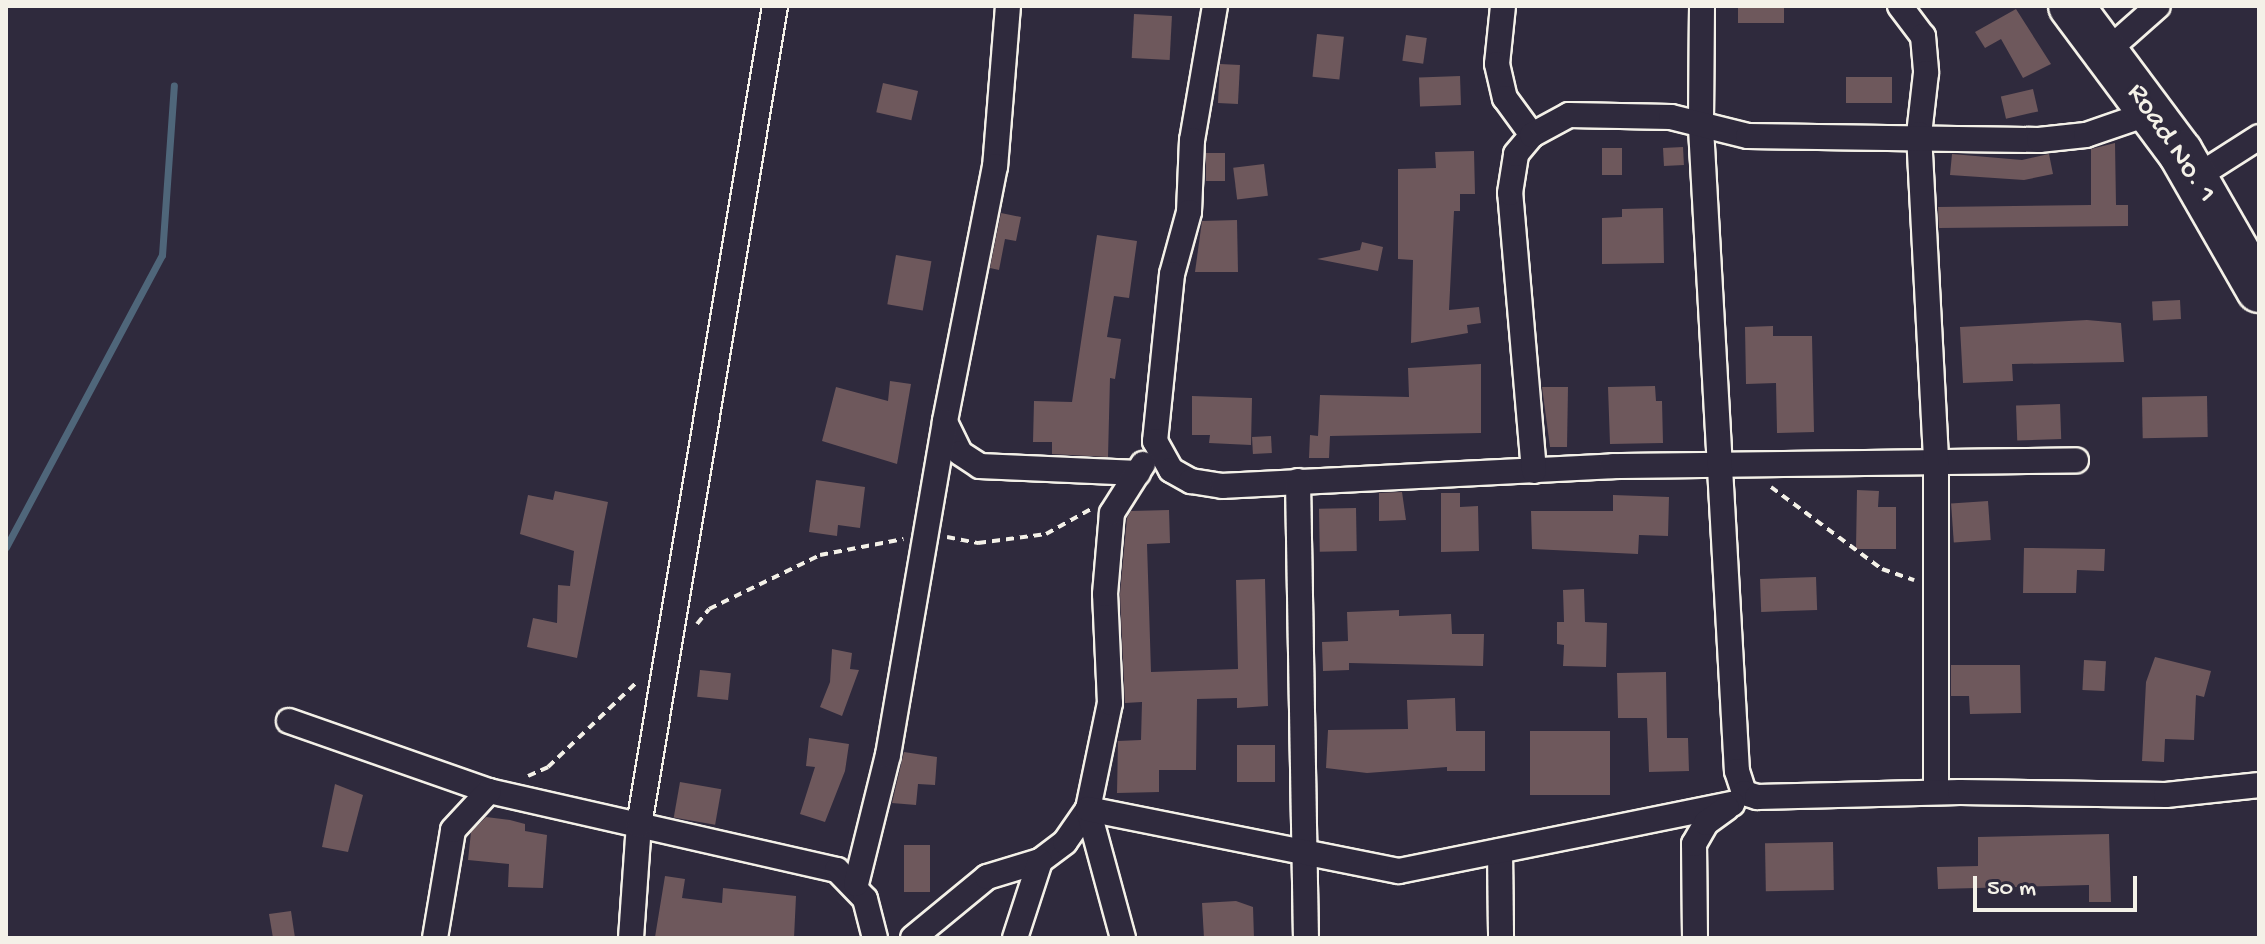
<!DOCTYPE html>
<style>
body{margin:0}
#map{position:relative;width:2265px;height:944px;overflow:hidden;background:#2f2a3d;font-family:"Gochi Hand",sans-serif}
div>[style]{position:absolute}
.stream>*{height:7px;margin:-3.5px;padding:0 3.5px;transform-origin:3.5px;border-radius:3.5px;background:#4f667a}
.building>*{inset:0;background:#6e585c;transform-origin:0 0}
.path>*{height:4px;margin-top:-2px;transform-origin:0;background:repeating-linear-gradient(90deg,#f4f1e8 0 8px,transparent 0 14px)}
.roads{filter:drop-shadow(2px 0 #f4f1e8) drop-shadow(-2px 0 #f4f1e8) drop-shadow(0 2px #f4f1e8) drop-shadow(0 -2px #f4f1e8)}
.street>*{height:24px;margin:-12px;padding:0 12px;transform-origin:12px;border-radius:12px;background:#2f2a3d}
.highway>*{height:44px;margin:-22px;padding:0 22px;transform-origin:22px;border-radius:22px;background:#2f2a3d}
span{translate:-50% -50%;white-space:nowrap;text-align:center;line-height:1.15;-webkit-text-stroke:7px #2f2a3d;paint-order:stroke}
.street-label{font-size:30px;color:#f4f1e8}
.frame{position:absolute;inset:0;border:8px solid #f4f1e8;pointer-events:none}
.scale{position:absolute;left:1973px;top:876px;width:164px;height:36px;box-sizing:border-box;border:4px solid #f4f1e8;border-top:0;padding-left:10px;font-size:24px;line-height:28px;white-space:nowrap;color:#f4f1e8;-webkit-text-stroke:6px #2f2a3d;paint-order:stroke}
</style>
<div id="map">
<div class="stream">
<i style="left:6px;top:547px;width:331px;rotate:-61.9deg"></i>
<i style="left:162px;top:255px;width:170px;rotate:-86deg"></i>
</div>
<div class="building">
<i style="left:1738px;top:6px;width:46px;height:17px"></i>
<i style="clip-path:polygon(2016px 9px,2051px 64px,2023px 78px,2001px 39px,1985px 48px,1975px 32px)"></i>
<i style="left:1134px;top:14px;width:38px;height:44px;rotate:3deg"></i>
<i style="left:1317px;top:34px;width:27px;height:43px;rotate:6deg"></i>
<i style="left:1406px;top:35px;width:21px;height:26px;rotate:8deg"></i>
<i style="left:1220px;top:64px;width:20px;height:39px;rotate:3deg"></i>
<i style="left:1460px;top:76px;width:29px;height:41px;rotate:88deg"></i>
<i style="left:1846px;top:77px;width:46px;height:26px"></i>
<i style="left:883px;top:83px;width:36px;height:30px;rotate:13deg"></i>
<i style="left:2033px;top:89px;width:23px;height:33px;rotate:77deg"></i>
<i style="clip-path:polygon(2115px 143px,2116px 205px,2128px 205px,2128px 226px,1939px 228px,1938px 207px,2091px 205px,2091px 149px)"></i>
<i style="left:1683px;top:147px;width:18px;height:20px;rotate:87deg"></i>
<i style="left:1602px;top:148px;width:20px;height:27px"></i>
<i style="clip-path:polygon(1474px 151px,1475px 194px,1460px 194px,1460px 211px,1454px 211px,1449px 310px,1479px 307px,1481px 323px,1467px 325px,1468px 333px,1411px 343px,1413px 260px,1398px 259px,1398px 169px,1436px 168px,1435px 152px)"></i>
<i style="left:1206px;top:153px;width:19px;height:28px"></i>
<i style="clip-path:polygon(1952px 154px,2022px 160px,2049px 154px,2053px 174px,2024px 180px,1950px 175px)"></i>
<i style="left:1264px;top:164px;width:32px;height:31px;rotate:83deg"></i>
<i style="clip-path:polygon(1663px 208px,1664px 263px,1602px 264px,1602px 218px,1622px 217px,1622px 209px)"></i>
<i style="clip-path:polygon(1001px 213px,1021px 217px,1016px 241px,1005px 239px,999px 270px,990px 268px)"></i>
<i style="clip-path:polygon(1237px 220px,1238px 272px,1195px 272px,1202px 221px)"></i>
<i style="clip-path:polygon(1097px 235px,1137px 241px,1129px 298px,1114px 296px,1107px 337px,1121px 339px,1115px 379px,1110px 378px,1108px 457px,1052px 454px,1052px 442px,1033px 442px,1034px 401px,1072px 402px)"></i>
<i style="clip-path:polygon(1362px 242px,1383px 247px,1378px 271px,1317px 259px,1360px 250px)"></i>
<i style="left:896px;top:255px;width:36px;height:50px;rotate:10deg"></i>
<i style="left:2180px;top:300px;width:19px;height:28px;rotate:87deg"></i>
<i style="clip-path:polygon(2087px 320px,2121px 323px,2124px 362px,2012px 364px,2013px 381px,1963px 383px,1960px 327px)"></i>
<i style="clip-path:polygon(1773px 326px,1773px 336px,1812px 336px,1814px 432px,1777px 433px,1776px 383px,1746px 384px,1745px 327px)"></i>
<i style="clip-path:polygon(1481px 364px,1481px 433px,1330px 436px,1329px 458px,1309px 458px,1310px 435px,1318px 436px,1320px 395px,1409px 397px,1408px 368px)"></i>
<i style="clip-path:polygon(890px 381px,911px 384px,897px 464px,822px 441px,836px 387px,888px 401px)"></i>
<i style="clip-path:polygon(1655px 386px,1656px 401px,1662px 401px,1663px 443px,1610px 444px,1608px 387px)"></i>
<i style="clip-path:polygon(1542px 387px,1568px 387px,1567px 447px,1550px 447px)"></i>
<i style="clip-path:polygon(1192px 396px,1252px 398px,1251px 445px,1209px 443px,1210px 435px,1192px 435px)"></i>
<i style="left:2207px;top:396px;width:41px;height:65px;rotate:89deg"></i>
<i style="left:2060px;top:404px;width:35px;height:44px;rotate:88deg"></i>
<i style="left:1271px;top:436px;width:17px;height:19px;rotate:87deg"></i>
<i style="clip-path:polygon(816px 480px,865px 487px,860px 528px,838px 525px,837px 536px,809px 532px)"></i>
<i style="clip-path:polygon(1857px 490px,1879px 491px,1878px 507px,1896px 507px,1896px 549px,1856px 549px)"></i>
<i style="clip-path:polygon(555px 491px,608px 502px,577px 658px,527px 647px,533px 618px,557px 623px,558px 585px,570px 586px,574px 551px,520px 534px,528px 495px,553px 500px)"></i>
<i style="clip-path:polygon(1402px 492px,1406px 520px,1379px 521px,1379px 493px)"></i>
<i style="clip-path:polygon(1441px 493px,1460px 493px,1460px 507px,1478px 506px,1479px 551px,1441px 552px)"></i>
<i style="clip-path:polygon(1613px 495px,1669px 497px,1668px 536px,1639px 535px,1638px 554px,1532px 549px,1531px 511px,1613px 511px)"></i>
<i style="left:1988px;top:501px;width:39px;height:37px;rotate:86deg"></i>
<i style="left:1356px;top:508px;width:43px;height:37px;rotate:89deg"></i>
<i style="clip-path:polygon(1169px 510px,1170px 543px,1147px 544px,1151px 672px,1238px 669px,1236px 580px,1265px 579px,1268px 706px,1237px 708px,1237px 698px,1197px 699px,1196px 770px,1159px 770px,1159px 792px,1117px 793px,1118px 741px,1141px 740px,1142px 702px,1125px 703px,1120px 594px,1127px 518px,1131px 511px)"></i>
<i style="clip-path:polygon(2024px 548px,2105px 549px,2104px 571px,2077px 570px,2076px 593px,2023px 593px)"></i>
<i style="left:1816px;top:577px;width:33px;height:56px;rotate:88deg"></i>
<i style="clip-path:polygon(1584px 589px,1585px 622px,1607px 623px,1606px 667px,1563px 666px,1564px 645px,1557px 644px,1557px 622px,1564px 622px,1563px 590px)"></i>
<i style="clip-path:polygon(1399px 610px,1399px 616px,1451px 614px,1452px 634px,1484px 634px,1483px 666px,1349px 663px,1349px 670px,1323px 671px,1322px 642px,1348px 641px,1347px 612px)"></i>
<i style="clip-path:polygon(832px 649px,852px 653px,850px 669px,859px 670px,842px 716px,820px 707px,830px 682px)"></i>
<i style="clip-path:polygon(2155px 657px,2211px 671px,2204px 697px,2196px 695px,2194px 740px,2165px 739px,2164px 762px,2142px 761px,2146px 682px)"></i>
<i style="left:2084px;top:660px;width:22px;height:30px;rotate:3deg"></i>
<i style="clip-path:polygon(1951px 665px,2020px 665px,2021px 713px,1970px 714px,1969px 696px,1951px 696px)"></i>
<i style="left:700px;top:670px;width:31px;height:27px;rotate:6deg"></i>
<i style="clip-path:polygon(1666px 672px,1667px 738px,1688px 738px,1689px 771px,1649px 772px,1647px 718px,1618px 718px,1617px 673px)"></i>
<i style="clip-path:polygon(1455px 698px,1456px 731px,1485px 731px,1485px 771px,1447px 771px,1447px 767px,1367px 773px,1326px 768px,1328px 730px,1408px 729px,1407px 700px)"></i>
<i style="left:1530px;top:731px;width:80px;height:64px"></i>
<i style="clip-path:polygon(809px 738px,849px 744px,845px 771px,825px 822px,800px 814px,815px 767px,806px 766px)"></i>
<i style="left:1275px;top:745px;width:37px;height:38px;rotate:90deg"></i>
<i style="clip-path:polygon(904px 752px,937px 757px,935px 785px,918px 784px,916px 805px,892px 803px)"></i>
<i style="left:680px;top:782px;width:42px;height:36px;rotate:10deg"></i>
<i style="clip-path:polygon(335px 784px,363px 795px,348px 852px,322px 847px)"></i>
<i style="clip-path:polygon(486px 817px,510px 820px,525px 824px,525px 831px,547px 835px,543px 888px,508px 887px,509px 864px,468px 860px,471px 832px)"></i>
<i style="clip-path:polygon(2109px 834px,2111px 902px,2089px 902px,2089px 885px,1938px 889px,1937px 867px,1978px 866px,1978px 837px)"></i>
<i style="left:1833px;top:842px;width:48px;height:68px;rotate:89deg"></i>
<i style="left:904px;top:845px;width:26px;height:47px"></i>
<i style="clip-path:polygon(665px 876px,685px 879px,682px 898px,722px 903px,723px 888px,796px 896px,794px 938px,655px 937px)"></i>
<i style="clip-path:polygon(1236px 901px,1253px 907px,1254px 938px,1204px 938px,1202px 903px)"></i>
<i style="clip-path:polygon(291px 911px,295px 938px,273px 938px,269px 914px)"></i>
</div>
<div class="path">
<i style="left:1771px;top:487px;width:138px;rotate:36.5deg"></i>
<i style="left:1882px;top:569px;width:34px;rotate:19deg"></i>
<i style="left:947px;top:537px;width:32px;rotate:11deg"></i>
<i style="left:978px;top:543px;width:69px;rotate:-7.5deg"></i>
<i style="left:1046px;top:534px;width:51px;rotate:-29.1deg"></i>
<i style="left:697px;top:624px;width:19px;rotate:-51deg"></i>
<i style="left:709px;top:609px;width:123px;rotate:-25.9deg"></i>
<i style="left:820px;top:555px;width:85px;rotate:-10.9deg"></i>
<i style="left:528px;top:776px;width:22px;rotate:-24deg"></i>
<i style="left:548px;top:767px;width:126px;rotate:-43.7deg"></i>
</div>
<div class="roads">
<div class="street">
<i style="left:1008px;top:6px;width:161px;rotate:94.6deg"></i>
<i style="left:995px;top:166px;width:261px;rotate:101.1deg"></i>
<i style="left:945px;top:422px;width:34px;rotate:64deg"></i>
<i style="left:960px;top:453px;width:24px;rotate:33deg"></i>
<i style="left:980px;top:466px;width:158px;rotate:2.5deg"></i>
<i style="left:1215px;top:6px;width:136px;rotate:99.7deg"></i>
<i style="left:1192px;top:140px;width:72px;rotate:92.4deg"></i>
<i style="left:1189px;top:212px;width:64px;rotate:105.3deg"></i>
<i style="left:1172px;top:274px;width:168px;rotate:95.8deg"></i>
<i style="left:1155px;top:441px;width:33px;rotate:61deg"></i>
<i style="left:1171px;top:470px;width:23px;rotate:29deg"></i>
<i style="left:1191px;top:481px;width:32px;rotate:9deg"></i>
<i style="left:1223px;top:486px;width:391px;rotate:-2.9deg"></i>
<i style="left:1613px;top:466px;width:463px;rotate:-0.7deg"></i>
<i style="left:1503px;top:6px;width:58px;rotate:95.9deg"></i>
<i style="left:1497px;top:64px;width:35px;rotate:77deg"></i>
<i style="left:1505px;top:98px;width:46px;rotate:53.9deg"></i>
<i style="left:1702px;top:6px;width:122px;rotate:90.5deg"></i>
<i style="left:1701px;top:128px;width:644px;rotate:86.8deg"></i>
<i style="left:1737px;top:771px;width:23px;rotate:72deg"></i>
<i style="left:1900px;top:6px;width:38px;rotate:53deg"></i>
<i style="left:1923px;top:36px;width:37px;rotate:85deg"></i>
<i style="left:1926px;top:73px;width:61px;rotate:96.5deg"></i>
<i style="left:1919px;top:134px;width:329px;rotate:87deg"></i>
<i style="left:1936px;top:463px;width:329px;rotate:90deg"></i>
<i style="left:2106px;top:52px;width:69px;rotate:-41.5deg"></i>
<i style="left:2195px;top:178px;width:76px;rotate:-32.6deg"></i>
<i style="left:1534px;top:471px;width:279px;rotate:-94.9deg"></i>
<i style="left:1510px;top:193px;width:39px;rotate:-81deg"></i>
<i style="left:1516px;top:154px;width:25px;rotate:-50deg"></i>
<i style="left:1532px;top:135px;width:42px;rotate:-28.4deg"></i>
<i style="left:1569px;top:115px;width:102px;rotate:1.1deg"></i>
<i style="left:1671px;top:117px;width:79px;rotate:13.9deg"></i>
<i style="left:1748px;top:136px;width:291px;rotate:0.8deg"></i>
<i style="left:2039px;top:140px;width:47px;rotate:-6.1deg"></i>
<i style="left:2086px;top:135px;width:68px;rotate:-19deg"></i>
<i style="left:1298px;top:481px;width:457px;rotate:89deg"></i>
<i style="left:289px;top:721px;width:212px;rotate:19.3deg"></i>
<i style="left:489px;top:791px;width:357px;rotate:12.8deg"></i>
<i style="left:837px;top:870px;width:40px;rotate:46deg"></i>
<i style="left:865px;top:899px;width:40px;rotate:75.6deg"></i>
<i style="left:1744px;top:793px;width:14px;rotate:17deg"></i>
<i style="left:1757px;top:797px;width:203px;rotate:-1.4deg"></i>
<i style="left:1960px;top:792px;width:206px;rotate:0.8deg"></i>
<i style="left:2166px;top:795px;width:94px;rotate:-6.1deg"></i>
<i style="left:1500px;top:851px;width:87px;rotate:89.3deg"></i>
<i style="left:856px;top:884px;width:133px;rotate:-76.1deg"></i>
<i style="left:888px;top:755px;width:338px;rotate:-80.3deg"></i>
<i style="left:435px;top:938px;width:109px;rotate:-80.5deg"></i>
<i style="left:453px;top:830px;width:53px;rotate:-47.3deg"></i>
<i style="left:631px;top:938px;width:113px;rotate:-86deg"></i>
<i style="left:639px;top:825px;width:830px;rotate:-80.57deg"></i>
<i style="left:913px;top:938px;width:96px;rotate:-39.5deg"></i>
<i style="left:987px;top:877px;width:55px;rotate:-16.8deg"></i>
<i style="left:1040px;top:861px;width:31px;rotate:-37deg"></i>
<i style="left:1065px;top:842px;width:40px;rotate:-55.1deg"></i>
<i style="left:1088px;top:809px;width:108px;rotate:-78.3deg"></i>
<i style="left:1110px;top:703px;width:109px;rotate:-92.6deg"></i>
<i style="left:1105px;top:594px;width:81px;rotate:-85.1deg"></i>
<i style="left:1112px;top:513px;width:58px;rotate:-57.7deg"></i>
<i style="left:1015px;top:938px;width:81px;rotate:-72deg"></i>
<i style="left:1123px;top:938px;width:134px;rotate:-105.2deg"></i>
<i style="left:1088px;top:809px;width:317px;rotate:11.3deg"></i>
<i style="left:1399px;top:871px;width:340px;rotate:-11.4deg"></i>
<i style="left:1695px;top:938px;width:94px;rotate:-90.6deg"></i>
<i style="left:1694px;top:844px;width:24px;rotate:-60deg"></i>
<i style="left:1706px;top:823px;width:26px;rotate:-36deg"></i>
</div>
<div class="highway">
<i style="left:2071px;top:6px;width:182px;rotate:53.3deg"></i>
<i style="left:2180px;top:152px;width:159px;rotate:60.2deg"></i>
</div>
</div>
<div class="street-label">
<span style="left:2170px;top:144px;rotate:56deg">Road No. 1</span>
</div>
<div class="frame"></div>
<div class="scale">50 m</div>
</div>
